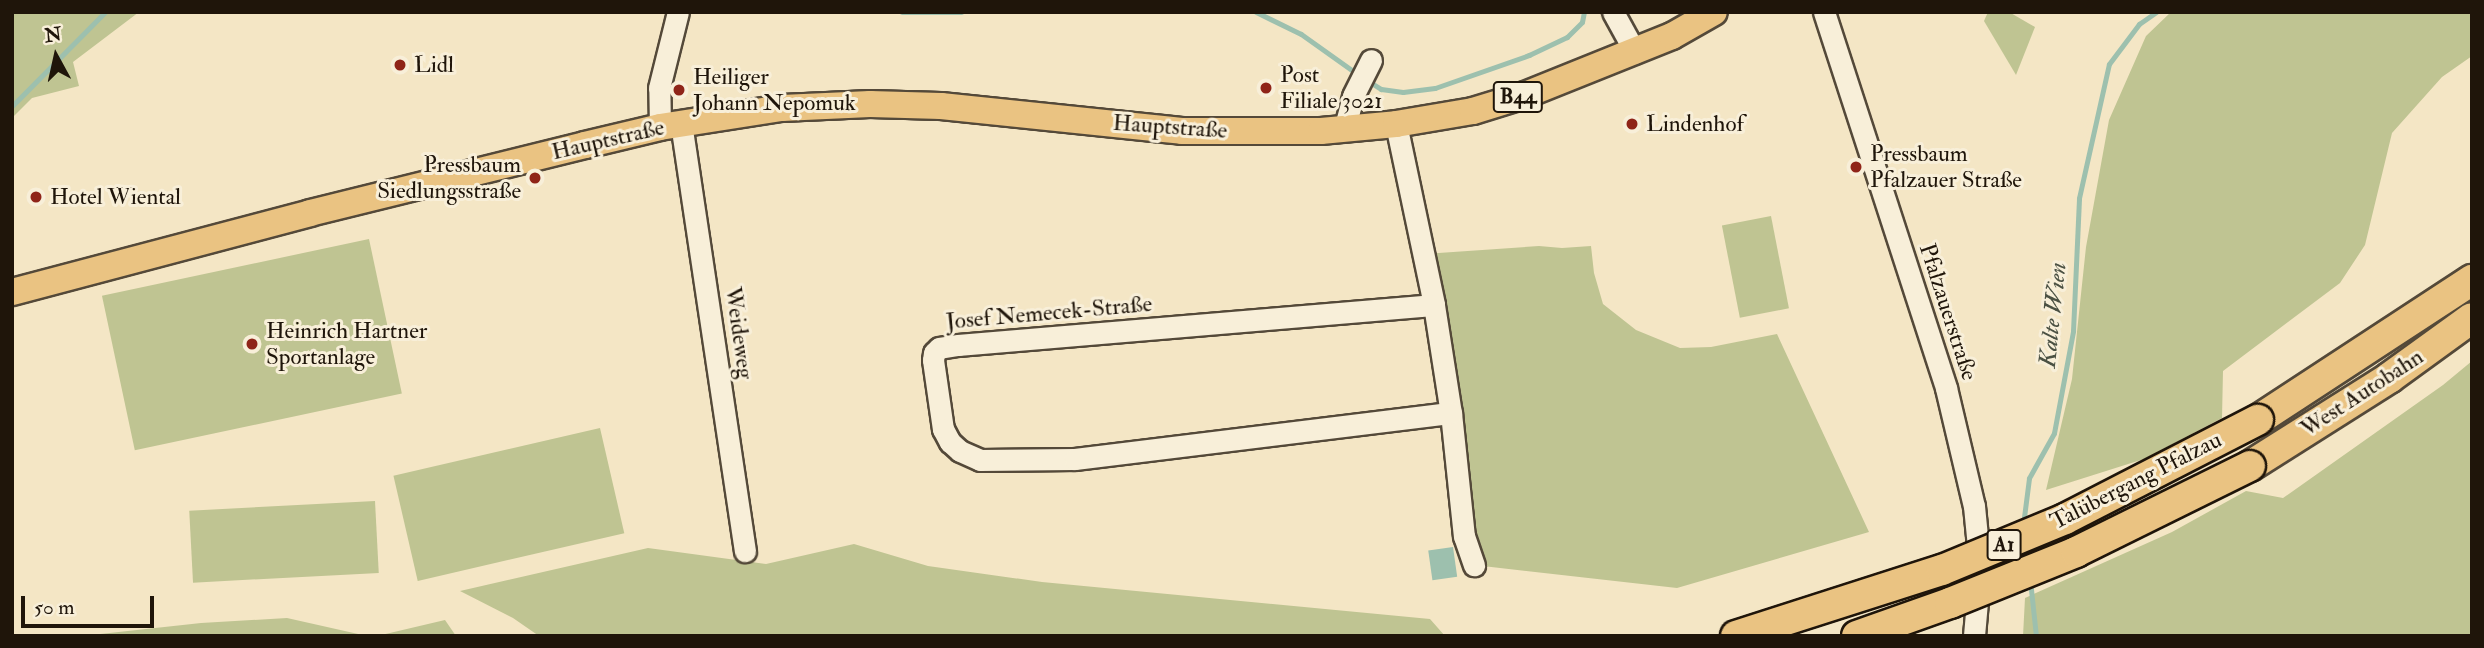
<!DOCTYPE html>
<meta charset="utf-8">
<style>
body{margin:0}
#map{position:relative;width:2484px;height:648px;overflow:hidden;background:#f4e6c5;font-family:"IM FELL Double Pica",serif}
div>[style]{position:absolute}
.green>*{inset:0;background:#bfc492;transform-origin:0 0}
.water>*{inset:0;background:#9dc0ae;transform-origin:0 0}
.stream>*{height:5px;margin:-2.5px;padding:0 2.5px;transform-origin:2.5px;border-radius:2.5px;background:#9dc0ae}
.roads{filter:drop-shadow(2px 0 #544939) drop-shadow(-2px 0 #544939) drop-shadow(0 2px #544939) drop-shadow(0 -2px #544939)}
.minor>*{height:21px;margin:-10.5px;padding:0 10.5px;transform-origin:10.5px;border-radius:10.5px;background:#f8efd9}
.major>*{height:26px;margin:-13px;padding:0 13px;transform-origin:13px;border-radius:13px;background:#eac382}
.highway>*{height:30px;margin:-15px;padding:0 15px;transform-origin:15px;border-radius:15px;background:#eac382}
.bridges{filter:drop-shadow(2px 0 #1f150a) drop-shadow(-2px 0 #1f150a) drop-shadow(0 2px #1f150a) drop-shadow(0 -2px #1f150a)}
.highway-bridge>*{height:30px;margin:-15px;padding:0 15px;transform-origin:15px;border-radius:15px;background:#eac382}
.dots>*{width:19px;height:19px;translate:-50% -50%;box-sizing:border-box;border:4px solid #f8efd9;border-radius:50%}
span{translate:-50% -50%;white-space:nowrap;text-align:center;line-height:1.15;-webkit-text-stroke:6px #f8efd9;paint-order:stroke}
.shield-label span{padding:2px 5px;background:#f8efd9;border:2px solid;border-radius:5px;-webkit-text-stroke-width:0}
.shield-label{font-size:21px;color:#1f150a;font-weight:700}
.poi-label{font-size:23px;color:#1f150a}
.left{translate:0 -50%;text-align:left}
.right{translate:-100% -50%;text-align:right}
.street-label{font-size:23px;color:#1f150a}
.water-label{font-size:24px;color:#4b5143;font-style:italic}
.frame{position:absolute;inset:0;border:14px solid #1f150a;pointer-events:none}
.north{position:absolute;left:21px;top:21px;width:70px;height:70px;-webkit-text-stroke:5px #f8efd9;paint-order:stroke;rotate:352deg;font-size:19px;font-weight:700;line-height:28px;text-align:center;color:#1f150a}
.north::after{content:'';display:block;margin:auto;width:24px;height:32px;background:#1f150a;clip-path:polygon(50% 0,100% 100%,50% 72%,0 100%)}
.scale{position:absolute;left:21px;top:596px;width:133px;height:32px;box-sizing:border-box;border:4px solid #1f150a;border-top:0;padding-left:9px;font-size:21px;line-height:24px;white-space:nowrap;color:#1f150a;-webkit-text-stroke:5px #f8efd9;paint-order:stroke}
</style>
<div id="map">
<div class="green">
<i style="clip-path:polygon(12px 12px,139px 12px,73px 62px,79px 86px,32px 98px,12px 118px)"></i>
<i style="clip-path:polygon(1988px 12px,2009px 12px,2035px 27px,2016px 75px,1984px 21px)"></i>
<i style="clip-path:polygon(2171px 12px,2472px 12px,2472px 56px,2442px 77px,2392px 133px,2365px 245px,2340px 283px,2223px 371px,2222px 418px,2144px 459px,2046px 490px,2072px 379px,2086px 247px,2109px 120px,2146px 36px)"></i>
<i style="left:1771px;top:216px;width:94px;height:50px;rotate:79deg"></i>
<i style="left:369px;top:239px;width:158px;height:273px;rotate:78deg"></i>
<i style="clip-path:polygon(1539px 246px,1562px 248px,1591px 246px,1594px 273px,1603px 304px,1636px 330px,1680px 348px,1711px 347px,1777px 334px,1869px 532px,1677px 588px,1474px 565px,1424px 254px)"></i>
<i style="clip-path:polygon(2472px 361px,2472px 636px,2023px 636px,2025px 598px,2172px 532px,2246px 491px,2283px 498px,2443px 385px)"></i>
<i style="left:600px;top:428px;width:108px;height:212px;rotate:77deg"></i>
<i style="left:375px;top:501px;width:72px;height:186px;rotate:87deg"></i>
<i style="clip-path:polygon(854px 544px,928px 566px,1042px 582px,1430px 619px,1445px 636px,539px 636px,513px 618px,460px 591px,648px 548px,766px 564px)"></i>
<i style="clip-path:polygon(287px 618px,367px 636px,82px 636px,201px 623px)"></i>
<i style="clip-path:polygon(445px 620px,456px 636px,377px 636px)"></i>
</div>
<div class="water">
<i style="left:1453px;top:547px;width:30px;height:25px;rotate:82deg"></i>
</div>
<div class="stream">
<i style="left:902px;top:12px;width:59px"></i>
<i style="left:1256px;top:12px;width:50px;rotate:26.1deg"></i>
<i style="left:1301px;top:34px;width:69px;rotate:35.5deg"></i>
<i style="left:1365px;top:79px;width:19px;rotate:32deg"></i>
<i style="left:1381px;top:89px;width:22px;rotate:8deg"></i>
<i style="left:1403px;top:92px;width:32px;rotate:-7deg"></i>
<i style="left:1435px;top:88px;width:100px;rotate:-19.3deg"></i>
<i style="left:1529px;top:55px;width:42px;rotate:-25.3deg"></i>
<i style="left:1567px;top:37px;width:21px;rotate:-45deg"></i>
<i style="left:1582px;top:22px;width:10px;rotate:-79deg"></i>
<i style="left:12px;top:106px;width:132px;rotate:-45.3deg"></i>
<i style="left:2023px;top:525px;width:47px;rotate:-82.7deg"></i>
<i style="left:2029px;top:478px;width:51px;rotate:-60.9deg"></i>
<i style="left:2054px;top:433px;width:104px;rotate:-79.4deg"></i>
<i style="left:2073px;top:331px;width:133px;rotate:-87.4deg"></i>
<i style="left:2079px;top:198px;width:137px;rotate:-77.4deg"></i>
<i style="left:2109px;top:64px;width:50px;rotate:-53.1deg"></i>
<i style="left:2139px;top:24px;width:21px;rotate:-35deg"></i>
<i style="left:2030px;top:580px;width:56px;rotate:83.9deg"></i>
</div>
<div class="roads">
<div class="minor">
<i style="left:1613px;top:12px;width:46px;rotate:61.2deg"></i>
<i style="left:1824px;top:12px;width:395px;rotate:72deg"></i>
<i style="left:1946px;top:388px;width:121px;rotate:76.7deg"></i>
<i style="left:1974px;top:506px;width:61px;rotate:84.4deg"></i>
<i style="left:1980px;top:567px;width:69px;rotate:95deg"></i>
<i style="left:681px;top:123px;width:433px;rotate:81.5deg"></i>
<i style="left:1396px;top:124px;width:185px;rotate:78.1deg"></i>
<i style="left:1434px;top:305px;width:109px;rotate:81.1deg"></i>
<i style="left:1451px;top:413px;width:124px;rotate:84deg"></i>
<i style="left:1464px;top:536px;width:31px;rotate:71deg"></i>
<i style="left:660px;top:127px;width:39px;rotate:-91deg"></i>
<i style="left:659px;top:88px;width:78px;rotate:-76deg"></i>
<i style="left:1344px;top:130px;width:35px;rotate:-75deg"></i>
<i style="left:1353px;top:96px;width:40px;rotate:-63.4deg"></i>
<i style="left:1434px;top:305px;width:478px;rotate:175.2deg"></i>
<i style="left:958px;top:345px;width:19px;rotate:171deg"></i>
<i style="left:939px;top:348px;width:7px;rotate:135deg"></i>
<i style="left:934px;top:353px;width:7px;rotate:98deg"></i>
<i style="left:933px;top:360px;width:70px;rotate:81.8deg"></i>
<i style="left:943px;top:429px;width:15px;rotate:62deg"></i>
<i style="left:950px;top:442px;width:13px;rotate:42deg"></i>
<i style="left:960px;top:451px;width:22px;rotate:24deg"></i>
<i style="left:980px;top:460px;width:95px;rotate:-0.6deg"></i>
<i style="left:1075px;top:459px;width:379px;rotate:-7deg"></i>
</div>
<div class="major">
<i style="left:12px;top:292px;width:308px;rotate:-14.8deg"></i>
<i style="left:310px;top:213px;width:283px;rotate:-13.9deg"></i>
<i style="left:585px;top:145px;width:77px;rotate:-13.5deg"></i>
<i style="left:660px;top:127px;width:123px;rotate:-8.9deg"></i>
<i style="left:782px;top:108px;width:88px;rotate:-2.6deg"></i>
<i style="left:870px;top:104px;width:71px;rotate:1.6deg"></i>
<i style="left:941px;top:106px;width:242px;rotate:5.9deg"></i>
<i style="left:1182px;top:131px;width:139px"></i>
<i style="left:1321px;top:131px;width:75px;rotate:-5.3deg"></i>
<i style="left:1396px;top:124px;width:78px;rotate:-9.6deg"></i>
<i style="left:1473px;top:111px;width:54px;rotate:-17.1deg"></i>
<i style="left:1525px;top:95px;width:158px;rotate:-21.9deg"></i>
<i style="left:1672px;top:36px;width:48px;rotate:-29.7deg"></i>
</div>
<div class="highway">
<i style="left:2258px;top:420px;width:256px;rotate:-33.2deg"></i>
<i style="left:2250px;top:466px;width:165px;rotate:-32.3deg"></i>
<i style="left:2389px;top:378px;width:102px;rotate:-35.9deg"></i>
</div>
</div>
<div class="bridges">
<div class="highway-bridge">
<i style="left:1736px;top:636px;width:216px;rotate:-17.8deg"></i>
<i style="left:1942px;top:570px;width:133px;rotate:-22.5deg"></i>
<i style="left:2065px;top:519px;width:217px;rotate:-27.2deg"></i>
<i style="left:1857px;top:636px;width:99px;rotate:-19.5deg"></i>
<i style="left:1950px;top:603px;width:136px;rotate:-22deg"></i>
<i style="left:2076px;top:552px;width:194px;rotate:-26.3deg"></i>
</div>
</div>
<div class="dots">
<i style="left:400px;top:65px;background:#8f2418"></i>
<i style="left:1266px;top:88px;background:#8f2418"></i>
<i style="left:679px;top:90px;background:#8f2418"></i>
<i style="left:1632px;top:124px;background:#8f2418"></i>
<i style="left:1856px;top:167px;background:#8f2418"></i>
<i style="left:535px;top:178px;background:#8f2418"></i>
<i style="left:36px;top:197px;background:#8f2418"></i>
<i style="left:252px;top:344px;background:#8f2418"></i>
</div>
<div class="shield-label">
<span style="left:1518px;top:97px">B44</span>
<span style="left:2004px;top:545px">A1</span>
</div>
<div class="poi-label">
<span class="left" style="left:414px;top:65px">Lidl</span>
<span class="left" style="left:1280px;top:88px">Post<br>Filiale 3021</span>
<span class="left" style="left:693px;top:90px">Heiliger<br>Johann Nepomuk</span>
<span class="left" style="left:1646px;top:124px">Lindenhof</span>
<span class="left" style="left:1870px;top:167px">Pressbaum<br>Pfalzauer Straße</span>
<span class="right" style="left:521px;top:178px">Pressbaum<br>Siedlungsstraße</span>
<span class="left" style="left:50px;top:197px">Hotel Wiental</span>
<span class="left" style="left:266px;top:344px">Heinrich Hartner<br>Sportanlage</span>
</div>
<div class="street-label">
<span style="left:1170px;top:127px;rotate:4deg">Hauptstraße</span>
<span style="left:608px;top:140px;rotate:-13deg">Hauptstraße</span>
<span style="left:1948px;top:312px;rotate:72deg">Pfalzauerstraße</span>
<span style="left:1049px;top:313px;rotate:-5deg">Josef Nemecek-Straße</span>
<span style="left:739px;top:333px;rotate:82deg">Weideweg</span>
<span style="left:2362px;top:393px;rotate:-33deg">West Autobahn</span>
<span style="left:2136px;top:481px;rotate:-27deg">Talübergang Pfalzau</span>
</div>
<div class="water-label">
<span style="left:2053px;top:315px;rotate:-84deg">Kalte Wien</span>
</div>
<div class="frame"></div>
<div class="north">N</div>
<div class="scale">50 m</div>
</div>
